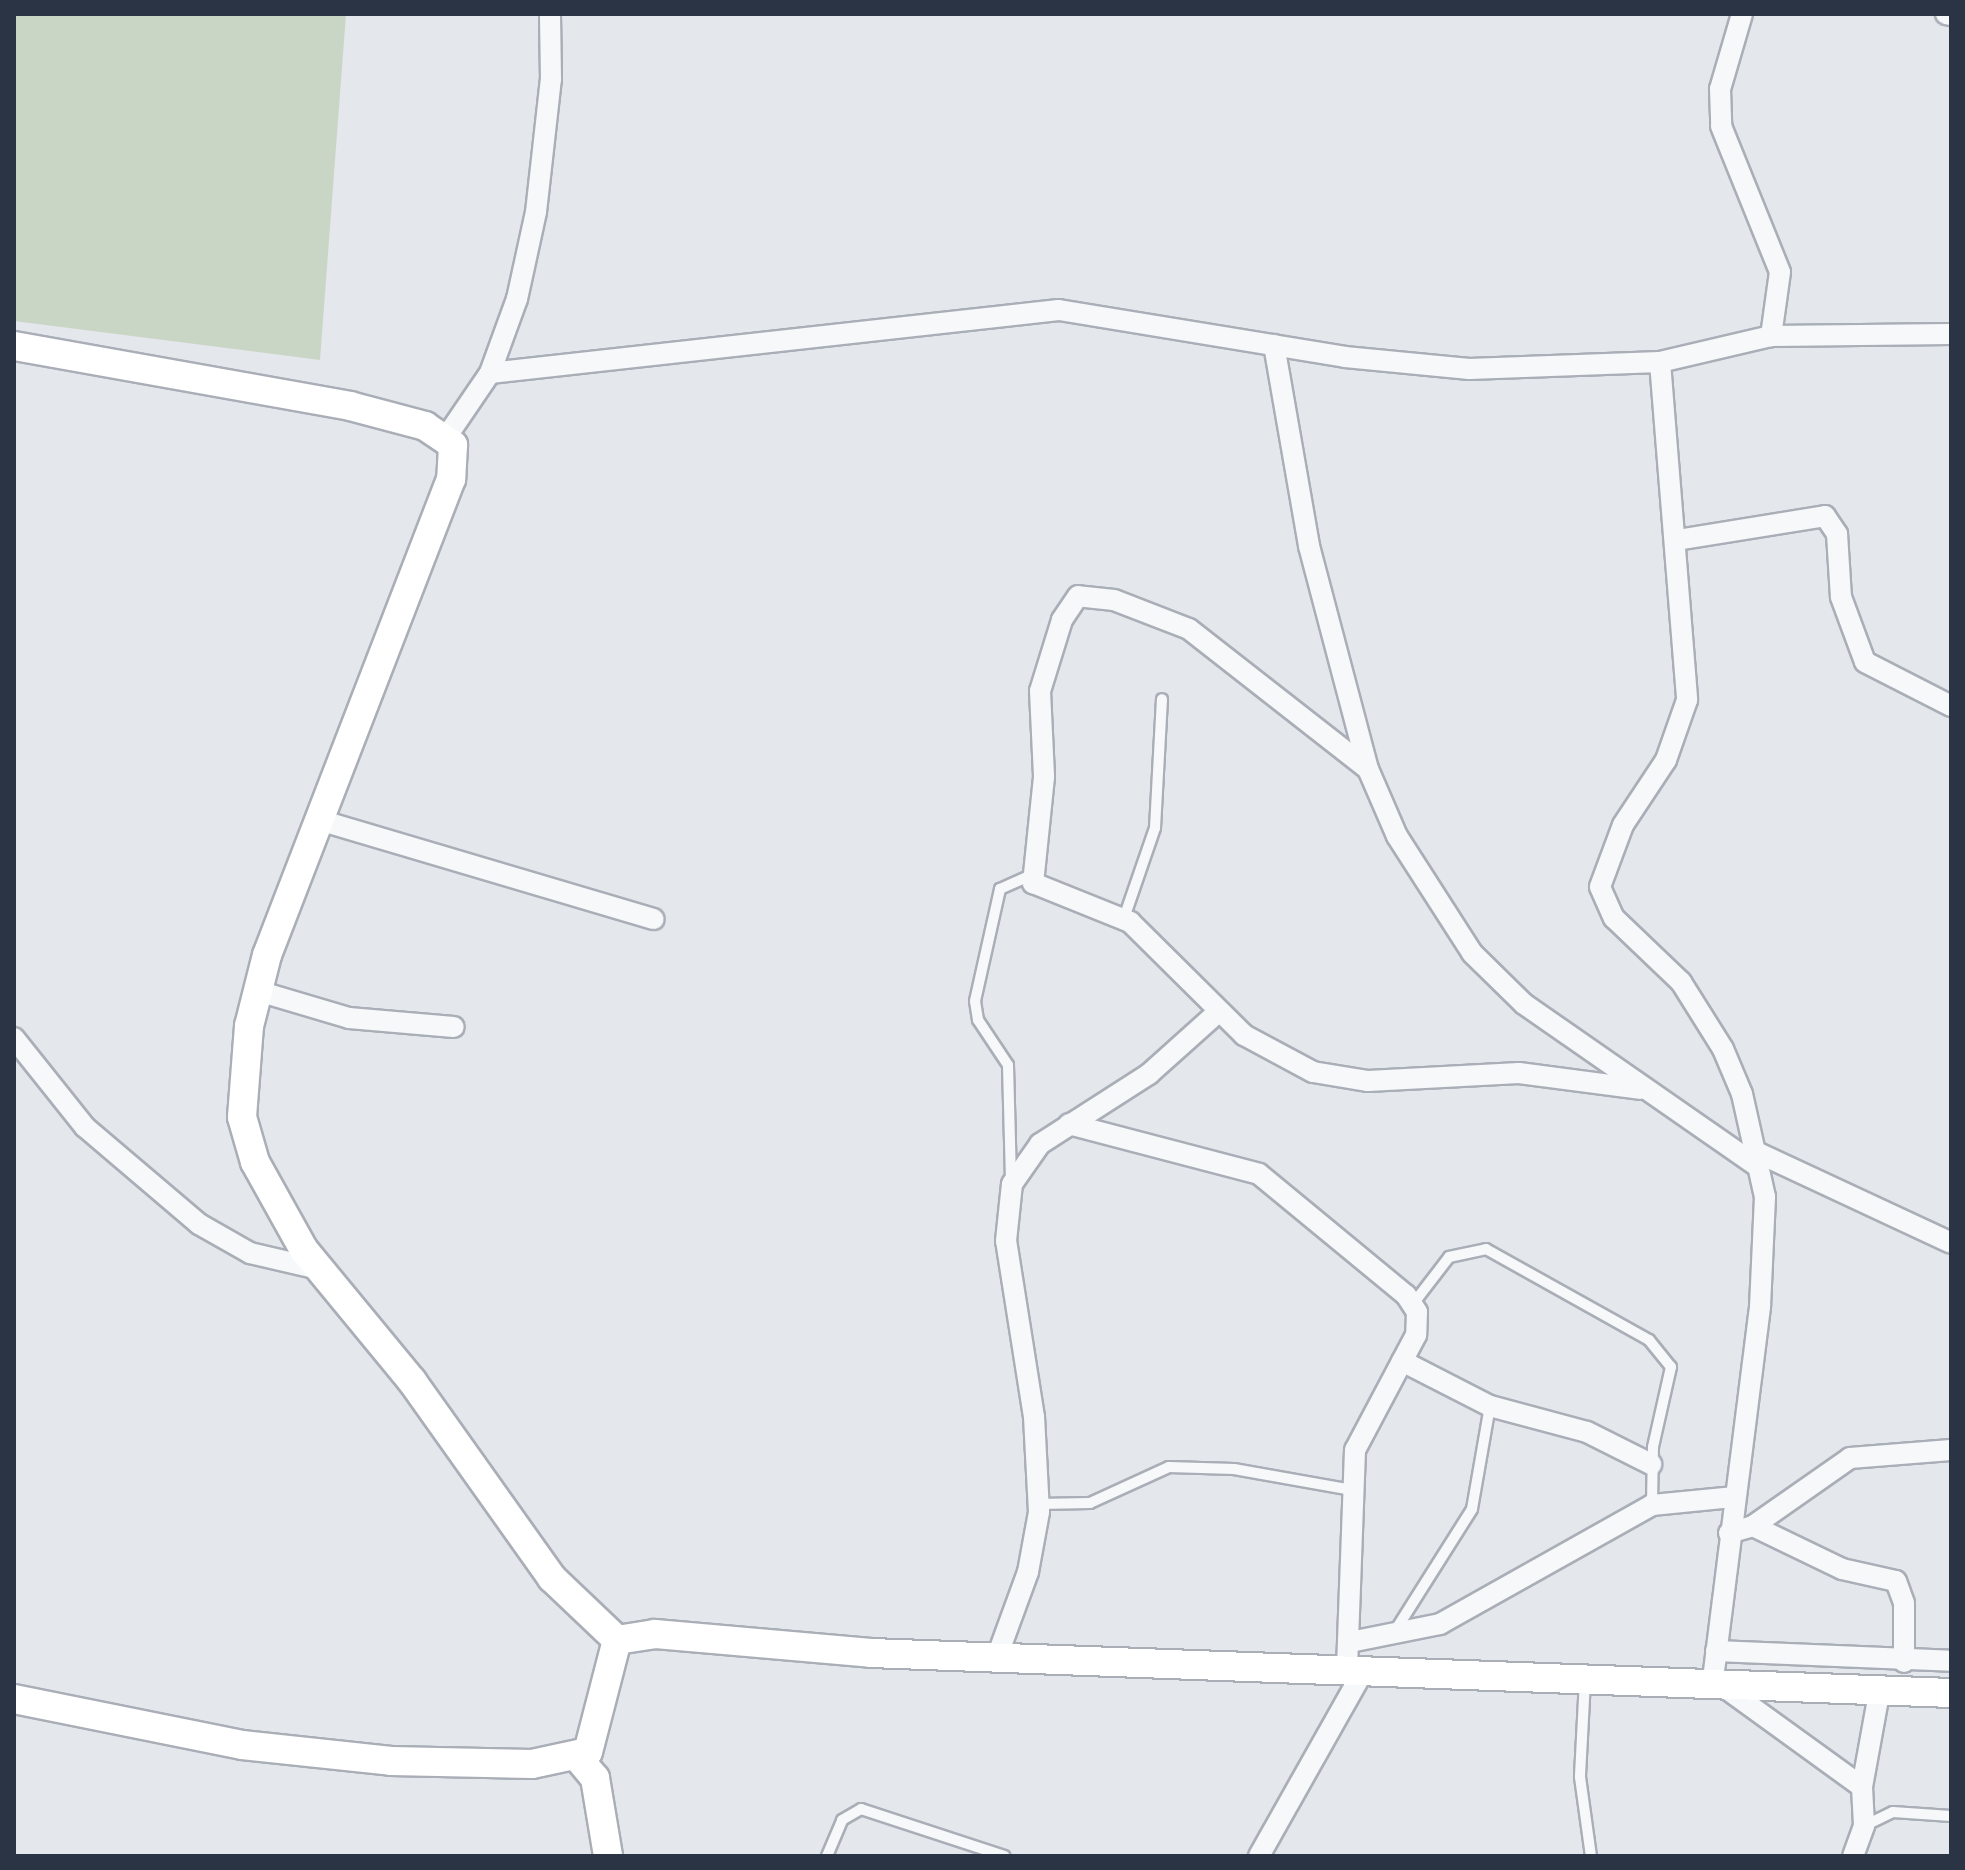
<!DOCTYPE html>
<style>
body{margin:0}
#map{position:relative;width:1965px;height:1870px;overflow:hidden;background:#e4e7ec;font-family:"PT Sans Narrow",sans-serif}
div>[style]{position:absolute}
.green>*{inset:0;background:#c9d6c5}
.roads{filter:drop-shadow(2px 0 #a9aeb7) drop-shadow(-2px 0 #a9aeb7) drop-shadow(0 2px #a9aeb7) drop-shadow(0 -2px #a9aeb7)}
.lane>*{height:10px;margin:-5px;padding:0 5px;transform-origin:5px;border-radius:5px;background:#f7f8fa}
.street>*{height:20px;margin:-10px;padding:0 10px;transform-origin:10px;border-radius:10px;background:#f7f8fa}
.secondary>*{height:28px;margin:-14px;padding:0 14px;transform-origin:14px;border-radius:14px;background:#fff}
span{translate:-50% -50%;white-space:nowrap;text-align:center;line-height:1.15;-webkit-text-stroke:6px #f4f6f9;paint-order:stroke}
.frame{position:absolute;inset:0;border:16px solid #2b3445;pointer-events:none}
</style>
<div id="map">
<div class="green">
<i style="clip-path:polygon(14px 14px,346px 14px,320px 360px,14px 321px)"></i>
</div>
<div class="roads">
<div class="lane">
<i style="left:1124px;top:918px;width:95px;rotate:-71deg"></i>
<i style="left:1155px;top:828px;width:129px;rotate:-86.9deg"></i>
<i style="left:1011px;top:1180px;width:115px;rotate:-91.5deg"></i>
<i style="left:1008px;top:1065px;width:54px;rotate:-123.7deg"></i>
<i style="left:978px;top:1020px;width:19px;rotate:-99deg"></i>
<i style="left:975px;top:1001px;width:115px;rotate:-77.4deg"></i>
<i style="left:1000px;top:889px;width:34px;rotate:-24deg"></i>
<i style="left:1413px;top:1304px;width:59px;rotate:-52.5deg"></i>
<i style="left:1449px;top:1257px;width:38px;rotate:-12deg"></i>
<i style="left:1486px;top:1249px;width:187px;rotate:29.2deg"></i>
<i style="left:1649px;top:1340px;width:35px;rotate:51deg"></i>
<i style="left:1671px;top:1367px;width:82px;rotate:102.7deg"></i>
<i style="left:1653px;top:1447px;width:58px;rotate:91deg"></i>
<i style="left:1039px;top:1504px;width:51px;rotate:-1.1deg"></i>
<i style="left:1090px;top:1503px;width:87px;rotate:-24.5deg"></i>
<i style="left:1169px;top:1467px;width:65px;rotate:1.8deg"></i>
<i style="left:1234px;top:1469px;width:120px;rotate:10.1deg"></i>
<i style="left:1395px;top:1631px;width:144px;rotate:-57.7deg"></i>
<i style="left:1472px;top:1509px;width:105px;rotate:-80.1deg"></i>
<i style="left:1585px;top:1680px;width:97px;rotate:93deg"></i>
<i style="left:1580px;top:1777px;width:80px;rotate:82.1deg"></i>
<i style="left:1864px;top:1826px;width:32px;rotate:-26deg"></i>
<i style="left:1893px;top:1812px;width:58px;rotate:3.9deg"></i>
<i style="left:827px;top:1856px;width:39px;rotate:-67deg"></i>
<i style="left:842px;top:1820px;width:22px;rotate:-30deg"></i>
<i style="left:861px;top:1809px;width:151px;rotate:18.1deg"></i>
</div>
<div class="street">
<i style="left:1742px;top:14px;width:78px;rotate:106.3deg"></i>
<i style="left:1720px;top:89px;width:37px;rotate:88deg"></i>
<i style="left:1721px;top:126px;width:157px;rotate:68deg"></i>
<i style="left:1780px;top:272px;width:65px;rotate:98deg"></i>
<i style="left:1946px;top:14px;width:5px;rotate:11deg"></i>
<i style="left:1274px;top:345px;width:204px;rotate:80.1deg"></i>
<i style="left:1309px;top:546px;width:231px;rotate:75.2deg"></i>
<i style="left:1368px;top:769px;width:73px;rotate:66.6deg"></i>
<i style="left:1397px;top:836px;width:139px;rotate:57.3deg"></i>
<i style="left:1472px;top:953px;width:73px;rotate:44.4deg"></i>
<i style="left:1524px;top:1004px;width:284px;rotate:34.8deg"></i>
<i style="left:1660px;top:362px;width:339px;rotate:85.4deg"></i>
<i style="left:1687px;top:700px;width:64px;rotate:109.3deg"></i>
<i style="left:1666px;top:760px;width:78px;rotate:123.5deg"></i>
<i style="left:1623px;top:825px;width:66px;rotate:110.4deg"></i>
<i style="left:1600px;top:887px;width:34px;rotate:66deg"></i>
<i style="left:1614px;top:918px;width:93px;rotate:43.7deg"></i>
<i style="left:1681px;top:982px;width:79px;rotate:57.9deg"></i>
<i style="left:1723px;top:1049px;width:49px;rotate:67.1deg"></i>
<i style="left:1742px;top:1094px;width:106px;rotate:77.4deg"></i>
<i style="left:1765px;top:1197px;width:110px;rotate:92.6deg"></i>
<i style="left:1760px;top:1307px;width:375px;rotate:97.2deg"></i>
<i style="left:1713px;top:1679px;width:184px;rotate:35.9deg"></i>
<i style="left:1862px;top:1787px;width:39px;rotate:87deg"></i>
<i style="left:1864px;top:1826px;width:32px;rotate:110deg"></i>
<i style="left:490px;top:373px;width:572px;rotate:-6.32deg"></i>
<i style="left:1059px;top:310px;width:290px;rotate:9.3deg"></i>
<i style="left:1345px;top:357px;width:125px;rotate:5.5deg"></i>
<i style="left:1469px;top:369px;width:191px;rotate:-2.1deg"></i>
<i style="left:1660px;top:362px;width:114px;rotate:-13.2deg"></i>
<i style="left:1771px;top:336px;width:180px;rotate:-0.6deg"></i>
<i style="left:447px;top:436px;width:76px;rotate:-55.7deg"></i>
<i style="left:490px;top:373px;width:79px;rotate:-70deg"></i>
<i style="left:517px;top:299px;width:89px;rotate:-77.7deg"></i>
<i style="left:536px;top:212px;width:134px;rotate:-83.6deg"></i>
<i style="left:551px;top:79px;width:65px;rotate:-90.9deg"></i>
<i style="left:1677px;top:540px;width:150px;rotate:-9.2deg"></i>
<i style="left:1825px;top:516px;width:22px;rotate:56deg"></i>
<i style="left:1837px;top:534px;width:63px;rotate:86.4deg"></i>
<i style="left:1841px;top:597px;width:69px;rotate:69.7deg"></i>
<i style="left:1865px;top:662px;width:97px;rotate:27.1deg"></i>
<i style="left:1368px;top:769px;width:227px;rotate:-142deg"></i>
<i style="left:1189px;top:629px;width:80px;rotate:-158.9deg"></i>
<i style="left:1114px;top:600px;width:36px;rotate:-174deg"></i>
<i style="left:1078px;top:596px;width:29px;rotate:124deg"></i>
<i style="left:1062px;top:620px;width:74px;rotate:107.2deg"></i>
<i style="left:1040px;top:691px;width:86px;rotate:87.3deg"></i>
<i style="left:1044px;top:777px;width:107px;rotate:95.9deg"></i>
<i style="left:1033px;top:883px;width:105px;rotate:21.9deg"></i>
<i style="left:1130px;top:922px;width:161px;rotate:44.7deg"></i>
<i style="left:1244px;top:1035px;width:78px;rotate:28.2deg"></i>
<i style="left:1313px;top:1072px;width:56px;rotate:9.3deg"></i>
<i style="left:1368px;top:1081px;width:151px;rotate:-3deg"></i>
<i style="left:1519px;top:1073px;width:122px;rotate:7.5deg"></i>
<i style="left:319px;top:820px;width:349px;rotate:16.5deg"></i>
<i style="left:258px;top:991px;width:95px;rotate:16.5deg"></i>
<i style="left:349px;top:1018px;width:105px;rotate:4.9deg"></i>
<i style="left:14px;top:1038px;width:114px;rotate:51.4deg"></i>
<i style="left:85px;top:1127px;width:150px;rotate:40.4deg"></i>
<i style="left:199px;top:1224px;width:59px;rotate:29.6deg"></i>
<i style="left:250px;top:1253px;width:75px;rotate:13.1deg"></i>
<i style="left:1069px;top:1124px;width:196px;rotate:14.7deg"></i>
<i style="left:1259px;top:1174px;width:190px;rotate:39.5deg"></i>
<i style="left:1406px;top:1295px;width:20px;rotate:57deg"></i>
<i style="left:1417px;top:1312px;width:23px;rotate:92deg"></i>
<i style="left:1416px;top:1335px;width:130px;rotate:117.9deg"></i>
<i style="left:1355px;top:1450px;width:220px;rotate:92.1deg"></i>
<i style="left:1754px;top:1151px;width:217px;rotate:25deg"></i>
<i style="left:1402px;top:1361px;width:99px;rotate:27.1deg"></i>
<i style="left:1490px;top:1406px;width:100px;rotate:15deg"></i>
<i style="left:1587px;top:1432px;width:72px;rotate:26.6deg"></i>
<i style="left:1753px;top:1526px;width:99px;rotate:25.8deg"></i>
<i style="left:1842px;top:1569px;width:55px;rotate:12.5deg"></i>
<i style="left:1896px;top:1581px;width:23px;rotate:70deg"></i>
<i style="left:1904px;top:1603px;width:59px;rotate:90deg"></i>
<i style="left:1729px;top:1533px;width:25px;rotate:-16deg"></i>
<i style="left:1753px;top:1526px;width:118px;rotate:-35deg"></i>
<i style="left:1850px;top:1458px;width:101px;rotate:-4.5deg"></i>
<i style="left:1350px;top:1642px;width:92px;rotate:-11.3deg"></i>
<i style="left:1440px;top:1624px;width:243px;rotate:-29.3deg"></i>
<i style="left:1652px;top:1505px;width:81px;rotate:-5.6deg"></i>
<i style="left:1716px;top:1651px;width:235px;rotate:2.4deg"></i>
<i style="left:998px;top:1654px;width:87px;rotate:-69.9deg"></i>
<i style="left:1028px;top:1572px;width:61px;rotate:-79.6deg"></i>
<i style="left:1039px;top:1512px;width:95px;rotate:-93deg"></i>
<i style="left:1034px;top:1417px;width:178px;rotate:-99deg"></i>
<i style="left:1006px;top:1241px;width:57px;rotate:-84deg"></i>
<i style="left:1012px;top:1184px;width:49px;rotate:-55deg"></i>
<i style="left:1040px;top:1144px;width:130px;rotate:-32.7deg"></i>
<i style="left:1149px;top:1074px;width:93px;rotate:-41.9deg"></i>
<i style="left:1862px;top:1787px;width:96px;rotate:-79.7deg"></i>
<i style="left:1259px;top:1856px;width:214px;rotate:-60.6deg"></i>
</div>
<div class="secondary">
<i style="left:14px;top:346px;width:341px;rotate:10.1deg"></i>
<i style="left:350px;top:406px;width:78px;rotate:14.9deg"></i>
<i style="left:425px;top:426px;width:34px;rotate:34deg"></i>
<i style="left:453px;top:445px;width:34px;rotate:93deg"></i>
<i style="left:451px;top:479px;width:510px;rotate:111.13deg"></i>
<i style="left:267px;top:955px;width:73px;rotate:104.2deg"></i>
<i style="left:249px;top:1026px;width:91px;rotate:94.4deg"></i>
<i style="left:242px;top:1117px;width:47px;rotate:73.9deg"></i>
<i style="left:255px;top:1162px;width:101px;rotate:60.9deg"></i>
<i style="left:304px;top:1250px;width:170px;rotate:50.5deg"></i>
<i style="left:412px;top:1381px;width:242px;rotate:54.6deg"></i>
<i style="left:552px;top:1578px;width:90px;rotate:43.6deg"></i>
<i style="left:14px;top:1699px;width:233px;rotate:11.4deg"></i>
<i style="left:242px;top:1745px;width:150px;rotate:6.1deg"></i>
<i style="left:391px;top:1761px;width:141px;rotate:1.2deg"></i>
<i style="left:532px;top:1764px;width:57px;rotate:-12.1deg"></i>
<i style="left:588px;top:1752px;width:116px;rotate:-75.5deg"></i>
<i style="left:617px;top:1640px;width:38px;rotate:-9deg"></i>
<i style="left:655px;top:1634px;width:217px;rotate:5deg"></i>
<i style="left:871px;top:1653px;width:1081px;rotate:2.12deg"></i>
<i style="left:579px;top:1759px;width:25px;rotate:50deg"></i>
<i style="left:595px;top:1778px;width:79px;rotate:80.5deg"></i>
</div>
</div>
<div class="frame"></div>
</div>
